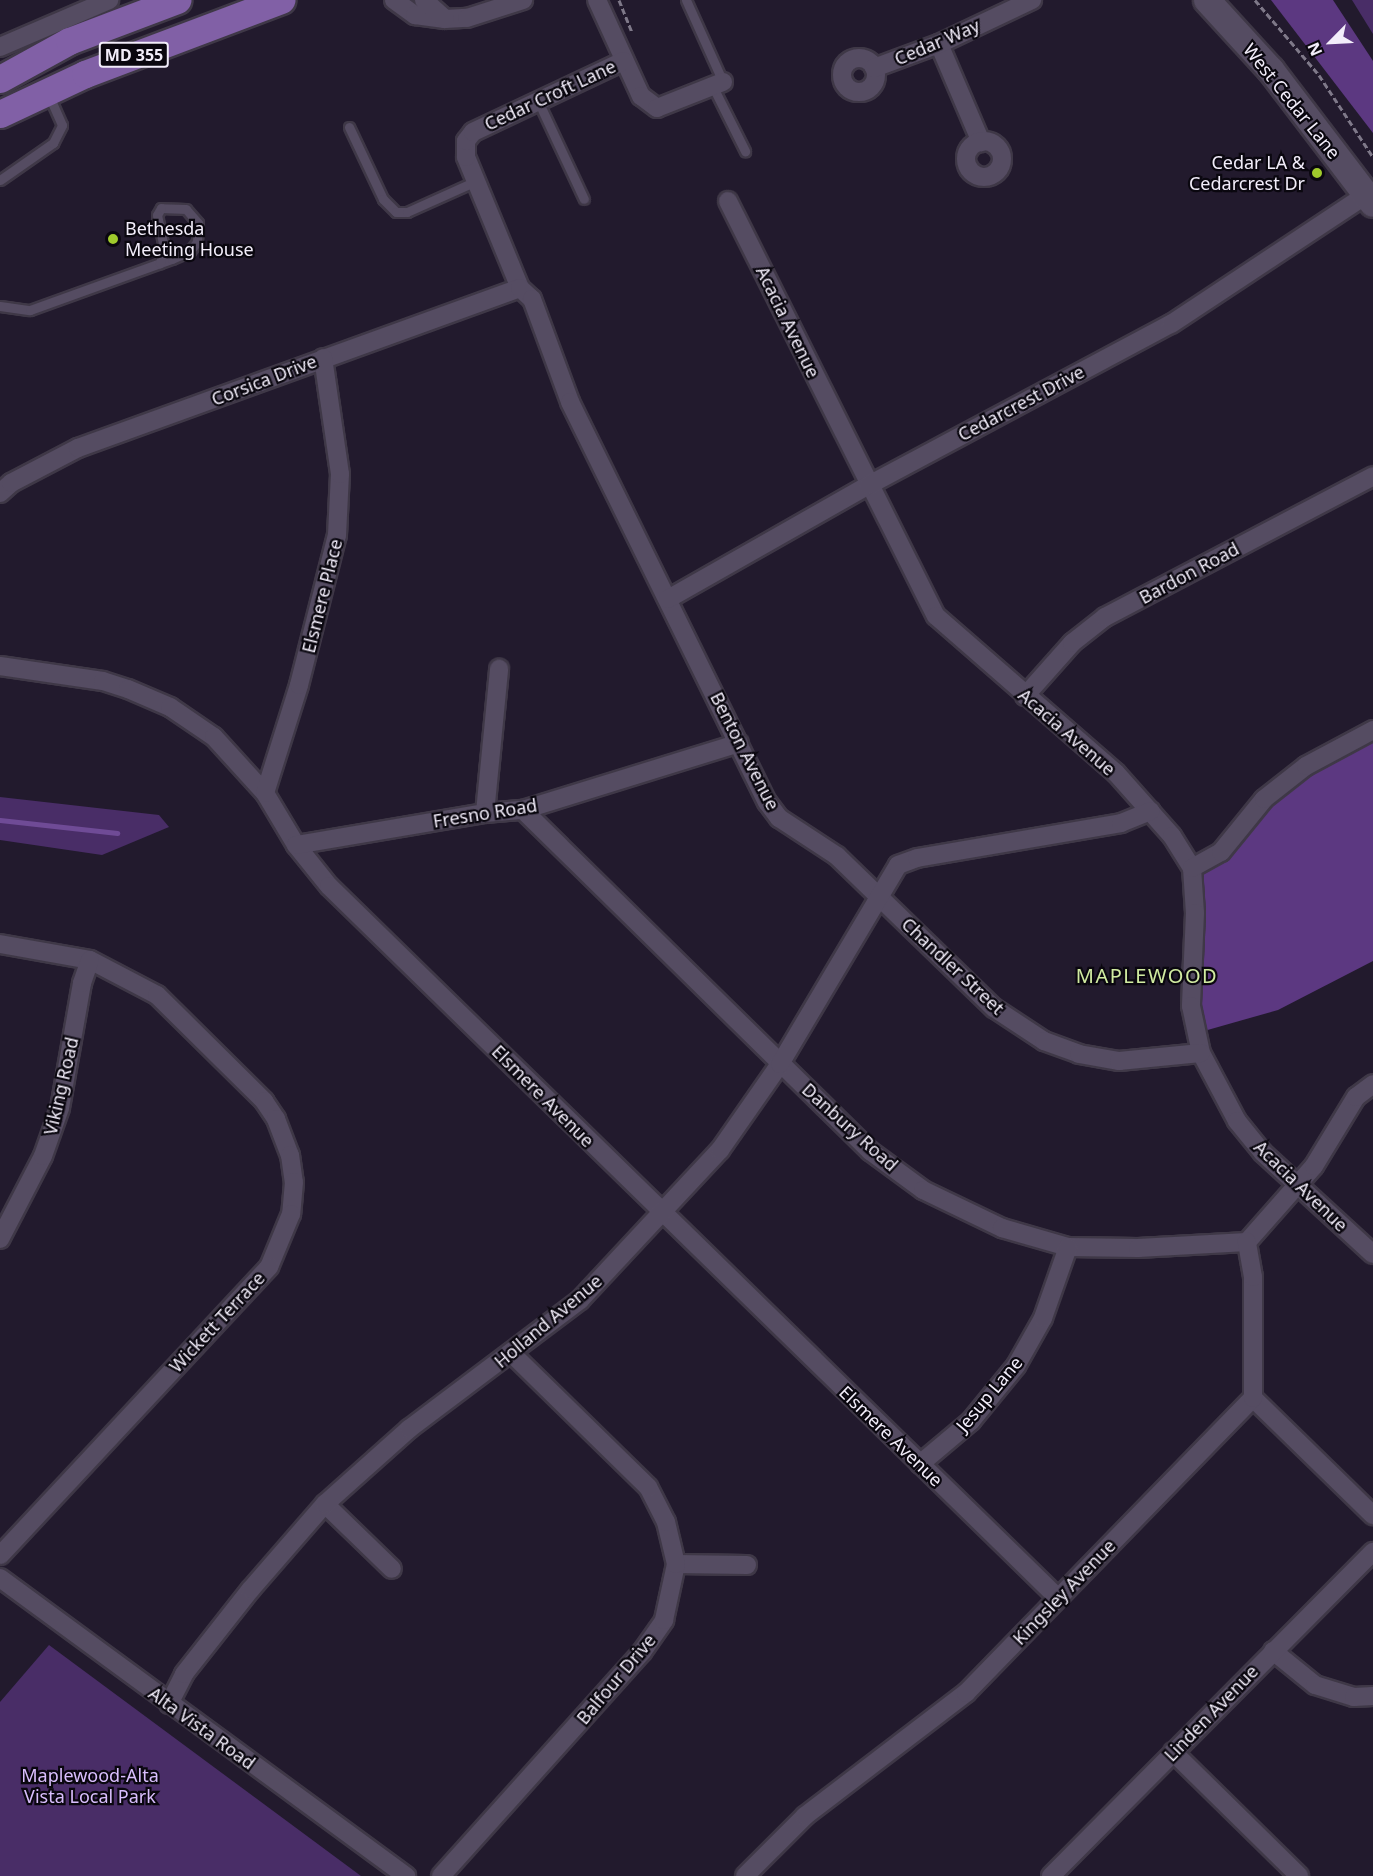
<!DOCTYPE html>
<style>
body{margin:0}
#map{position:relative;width:1373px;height:1876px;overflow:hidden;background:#221a2d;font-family:"Noto Sans",sans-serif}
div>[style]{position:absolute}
.green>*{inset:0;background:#492d67}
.forest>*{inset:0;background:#5c3881}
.stream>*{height:5px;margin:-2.5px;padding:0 2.5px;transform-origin:2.5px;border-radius:2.5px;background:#6f4b96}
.path>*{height:3px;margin-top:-1.5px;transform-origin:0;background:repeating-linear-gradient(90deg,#7f7989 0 6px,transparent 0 9px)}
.roads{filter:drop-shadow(2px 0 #3f3847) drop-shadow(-2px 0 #3f3847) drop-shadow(0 2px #3f3847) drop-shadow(0 -2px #3f3847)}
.service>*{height:9px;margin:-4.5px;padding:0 4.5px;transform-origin:4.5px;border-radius:4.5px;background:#554c62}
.minor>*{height:18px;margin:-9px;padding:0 9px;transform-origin:9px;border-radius:9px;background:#554c62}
.minor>.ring{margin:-9px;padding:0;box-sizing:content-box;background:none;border:18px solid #554c62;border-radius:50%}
.secondary>*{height:26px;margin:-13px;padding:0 13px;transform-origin:13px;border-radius:13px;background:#554c62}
.primary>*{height:27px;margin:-13.5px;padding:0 13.5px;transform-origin:13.5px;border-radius:13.5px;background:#8160a6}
.dots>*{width:16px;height:16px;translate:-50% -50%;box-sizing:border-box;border:3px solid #0a070f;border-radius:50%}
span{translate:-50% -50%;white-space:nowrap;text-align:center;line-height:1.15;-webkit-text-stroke:4.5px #0a070f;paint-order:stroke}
.shield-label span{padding:2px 4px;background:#0a070f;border:2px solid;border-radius:4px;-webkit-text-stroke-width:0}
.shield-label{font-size:16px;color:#f2edfa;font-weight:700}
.street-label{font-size:18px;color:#f2edfa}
.poi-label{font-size:18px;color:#f2edfa}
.right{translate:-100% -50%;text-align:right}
.left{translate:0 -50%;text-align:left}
.park-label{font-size:18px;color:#d9befd}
.neighbourhood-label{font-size:20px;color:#d1eba1;letter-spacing:1.5px}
.north{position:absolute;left:1301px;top:12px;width:60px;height:60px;-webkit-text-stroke:4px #0a070f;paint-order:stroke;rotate:246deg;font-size:16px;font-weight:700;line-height:24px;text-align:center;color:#f2edfa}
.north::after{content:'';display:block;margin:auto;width:21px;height:27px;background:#f2edfa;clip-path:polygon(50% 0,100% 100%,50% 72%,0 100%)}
</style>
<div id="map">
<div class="green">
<i style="clip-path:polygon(1352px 0,1373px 0,1373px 34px)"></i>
<i style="clip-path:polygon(0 797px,159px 815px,169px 827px,102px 855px,0 840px)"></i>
<i style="clip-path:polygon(49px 1645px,361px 1876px,0 1876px,0 1702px)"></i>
</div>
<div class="forest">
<i style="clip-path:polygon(1271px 0,1333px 0,1373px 61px,1373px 133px)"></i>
<i style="clip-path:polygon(1373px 730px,1373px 961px,1278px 1010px,1197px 1033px,1192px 868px,1264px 799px)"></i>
</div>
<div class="stream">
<i style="left:0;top:820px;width:118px;rotate:6.3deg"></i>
</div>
<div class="path">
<i style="left:619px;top:0;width:35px;rotate:68deg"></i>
<i style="left:1255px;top:0;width:99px;rotate:49.5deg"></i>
<i style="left:1319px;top:75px;width:98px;rotate:56.6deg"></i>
</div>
<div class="roads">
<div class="service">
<i style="left:686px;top:0;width:90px;rotate:65.7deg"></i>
<i style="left:713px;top:87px;width:72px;rotate:63.4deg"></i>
<i style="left:538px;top:101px;width:108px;rotate:64.9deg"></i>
<i style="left:349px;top:127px;width:80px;rotate:64.7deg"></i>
<i style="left:383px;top:199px;width:18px;rotate:45deg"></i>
<i style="left:396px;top:212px;width:11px"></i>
<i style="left:407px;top:212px;width:76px;rotate:-24.2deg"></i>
<i style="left:0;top:180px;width:65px;rotate:-34.9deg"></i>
<i style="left:53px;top:143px;width:20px;rotate:-63deg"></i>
<i style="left:62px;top:125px;width:34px;rotate:-114deg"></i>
<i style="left:0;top:306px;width:30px;rotate:8deg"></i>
<i style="left:30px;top:310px;width:151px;rotate:-19.8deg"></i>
<i style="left:172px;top:259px;width:20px;rotate:-24deg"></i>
<i style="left:190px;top:251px;width:11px;rotate:-52deg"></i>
<i style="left:197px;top:242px;width:19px;rotate:-87deg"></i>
<i style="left:198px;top:223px;width:18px;rotate:-131deg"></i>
<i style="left:186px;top:209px;width:25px;rotate:-178deg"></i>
<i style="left:161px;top:208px;width:8px;rotate:120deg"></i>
<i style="left:157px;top:215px;width:34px;rotate:78deg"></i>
<i style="left:164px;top:248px;width:16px;rotate:105deg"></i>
</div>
<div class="minor">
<i style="left:394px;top:0;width:26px;rotate:36deg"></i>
<i style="left:415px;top:15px;width:30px;rotate:8deg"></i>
<i style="left:445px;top:19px;width:22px;rotate:-3deg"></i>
<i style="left:467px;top:18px;width:59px;rotate:-17.8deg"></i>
<i style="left:424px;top:0;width:28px;rotate:42deg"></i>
<i style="left:597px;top:0;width:106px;rotate:65.4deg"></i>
<i style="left:641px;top:96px;width:20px;rotate:37deg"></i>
<i style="left:657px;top:108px;width:71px;rotate:-21.5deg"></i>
<i style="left:939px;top:44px;width:107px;rotate:66.8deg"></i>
<i style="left:0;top:47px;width:119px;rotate:-23.3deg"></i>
<i class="ring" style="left:842px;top:58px;width:16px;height:16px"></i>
<i style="left:874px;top:68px;width:69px;rotate:-20.3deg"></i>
<i style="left:939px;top:44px;width:103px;rotate:-25.3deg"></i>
<i class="ring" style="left:966px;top:141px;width:18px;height:18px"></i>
<i style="left:728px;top:201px;width:464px;rotate:63.4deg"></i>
<i style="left:936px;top:616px;width:239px;rotate:41.1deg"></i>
<i style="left:1116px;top:773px;width:84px;rotate:48.4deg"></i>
<i style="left:1172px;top:836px;width:38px;rotate:58deg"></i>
<i style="left:1192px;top:868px;width:45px;rotate:86.2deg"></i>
<i style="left:1195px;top:913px;width:93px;rotate:92.5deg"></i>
<i style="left:1191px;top:1006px;width:48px;rotate:78deg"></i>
<i style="left:1201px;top:1053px;width:77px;rotate:62.1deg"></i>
<i style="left:1237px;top:1121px;width:41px;rotate:50.9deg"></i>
<i style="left:1263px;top:1153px;width:149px;rotate:42.6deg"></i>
<i style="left:520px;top:288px;width:142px;rotate:-112.4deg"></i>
<i style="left:466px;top:157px;width:16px;rotate:-90deg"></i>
<i style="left:466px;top:141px;width:11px;rotate:-52deg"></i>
<i style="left:473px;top:132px;width:166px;rotate:-25.3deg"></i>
<i style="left:0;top:493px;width:15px;rotate:-42deg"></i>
<i style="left:11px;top:483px;width:76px;rotate:-27.6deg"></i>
<i style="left:78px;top:448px;width:470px;rotate:-19.9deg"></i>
<i style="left:520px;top:288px;width:16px;rotate:43deg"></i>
<i style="left:532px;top:299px;width:110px;rotate:69.7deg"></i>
<i style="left:570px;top:402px;width:446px;rotate:63.8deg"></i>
<i style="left:767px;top:802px;width:20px;rotate:53deg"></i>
<i style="left:779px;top:818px;width:69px;rotate:33.2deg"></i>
<i style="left:837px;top:856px;width:219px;rotate:44.1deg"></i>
<i style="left:994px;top:1008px;width:60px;rotate:33.4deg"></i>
<i style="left:1044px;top:1041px;width:37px;rotate:20deg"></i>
<i style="left:1079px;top:1054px;width:41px;rotate:9.9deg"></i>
<i style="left:1119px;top:1061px;width:82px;rotate:-5.6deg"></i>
<i style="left:668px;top:599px;width:231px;rotate:-29.6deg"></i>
<i style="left:869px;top:485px;width:342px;rotate:-28.1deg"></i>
<i style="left:1171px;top:324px;width:234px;rotate:-33.5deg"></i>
<i style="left:0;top:666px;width:104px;rotate:8.3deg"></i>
<i style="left:103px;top:681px;width:26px;rotate:18deg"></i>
<i style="left:128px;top:689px;width:46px;rotate:23.2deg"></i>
<i style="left:170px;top:707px;width:53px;rotate:34.3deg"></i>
<i style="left:214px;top:737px;width:76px;rotate:47.7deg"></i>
<i style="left:265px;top:793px;width:61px;rotate:59.2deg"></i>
<i style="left:296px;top:845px;width:53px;rotate:51.2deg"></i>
<i style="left:329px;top:886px;width:1019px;rotate:44.32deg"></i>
<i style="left:1025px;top:696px;width:71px;rotate:-48.4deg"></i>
<i style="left:1072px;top:643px;width:42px;rotate:-38.2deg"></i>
<i style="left:1105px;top:617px;width:303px;rotate:-27.7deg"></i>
<i style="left:265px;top:793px;width:113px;rotate:-72.5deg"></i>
<i style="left:299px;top:685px;width:155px;rotate:-75.8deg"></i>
<i style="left:337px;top:535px;width:61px;rotate:-87.2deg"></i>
<i style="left:340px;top:474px;width:117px;rotate:-98.3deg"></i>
<i style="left:523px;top:810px;width:487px;rotate:44.5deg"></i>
<i style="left:870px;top:1151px;width:66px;rotate:36.3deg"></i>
<i style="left:923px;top:1190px;width:88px;rotate:25.7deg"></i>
<i style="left:1002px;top:1228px;width:69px;rotate:16.1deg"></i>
<i style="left:1068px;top:1247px;width:70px;rotate:0.8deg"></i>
<i style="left:1138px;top:1248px;width:109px;rotate:-3.2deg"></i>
<i style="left:1247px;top:1242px;width:101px;rotate:-48.6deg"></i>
<i style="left:1314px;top:1166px;width:81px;rotate:-58.7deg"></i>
<i style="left:1356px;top:1097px;width:21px;rotate:-37deg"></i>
<i style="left:485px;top:813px;width:145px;rotate:-84.4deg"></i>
<i style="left:296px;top:845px;width:192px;rotate:-9.6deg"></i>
<i style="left:485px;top:813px;width:38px;rotate:-5deg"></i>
<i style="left:523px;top:810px;width:226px;rotate:-17.2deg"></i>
<i style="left:1192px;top:868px;width:33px;rotate:-29deg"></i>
<i style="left:1221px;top:852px;width:68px;rotate:-50.9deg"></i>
<i style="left:1264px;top:799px;width:53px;rotate:-38.2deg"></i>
<i style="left:1306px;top:766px;width:76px;rotate:-28.2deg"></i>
<i style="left:0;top:944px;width:91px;rotate:10.1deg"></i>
<i style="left:90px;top:960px;width:76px;rotate:27.6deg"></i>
<i style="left:157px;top:995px;width:151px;rotate:44.7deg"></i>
<i style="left:264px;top:1101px;width:22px;rotate:56deg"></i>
<i style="left:276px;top:1119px;width:39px;rotate:69deg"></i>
<i style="left:290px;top:1155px;width:27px;rotate:82deg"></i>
<i style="left:294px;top:1182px;width:32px;rotate:95deg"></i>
<i style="left:291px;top:1214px;width:57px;rotate:112.5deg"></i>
<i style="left:269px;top:1267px;width:394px;rotate:133deg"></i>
<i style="left:0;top:1239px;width:93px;rotate:-62.6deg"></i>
<i style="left:43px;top:1156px;width:51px;rotate:-70.5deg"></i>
<i style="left:60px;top:1108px;width:127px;rotate:-80deg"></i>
<i style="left:82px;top:983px;width:24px;rotate:-71deg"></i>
<i style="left:1253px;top:1398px;width:168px;rotate:44.3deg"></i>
<i style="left:920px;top:1464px;width:67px;rotate:-40.1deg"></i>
<i style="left:971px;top:1421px;width:71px;rotate:-50.7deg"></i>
<i style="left:1016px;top:1366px;width:55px;rotate:-60.6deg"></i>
<i style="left:1043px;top:1318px;width:75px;rotate:-70.6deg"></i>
<i style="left:325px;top:1504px;width:93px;rotate:44.1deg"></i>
<i style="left:676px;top:1564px;width:71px;rotate:0.8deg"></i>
<i style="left:0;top:1578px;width:504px;rotate:36.28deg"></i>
<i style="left:1273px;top:1651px;width:54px;rotate:39deg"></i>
<i style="left:1315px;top:1685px;width:41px;rotate:17.1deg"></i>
<i style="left:1354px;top:1697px;width:19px;rotate:-3deg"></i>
<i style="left:169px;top:1704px;width:34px;rotate:-63deg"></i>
<i style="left:184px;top:1674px;width:108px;rotate:-51.8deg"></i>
<i style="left:251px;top:1589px;width:113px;rotate:-49deg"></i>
<i style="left:325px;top:1504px;width:113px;rotate:-41.8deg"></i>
<i style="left:409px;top:1429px;width:214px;rotate:-37deg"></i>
<i style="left:580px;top:1300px;width:205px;rotate:-47deg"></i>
<i style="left:720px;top:1150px;width:105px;rotate:-55.1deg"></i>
<i style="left:780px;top:1064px;width:231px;rotate:-59.3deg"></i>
<i style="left:898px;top:865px;width:20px;rotate:-20deg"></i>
<i style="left:917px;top:858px;width:207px;rotate:-9.7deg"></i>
<i style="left:1121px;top:823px;width:32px;rotate:-22deg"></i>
<i style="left:1173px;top:1752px;width:177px;rotate:44.5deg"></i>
<i style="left:441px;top:1876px;width:301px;rotate:-48.1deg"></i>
<i style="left:642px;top:1652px;width:39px;rotate:-55deg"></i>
<i style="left:664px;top:1620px;width:57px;rotate:-77.9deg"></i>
<i style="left:676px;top:1564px;width:43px;rotate:-103.4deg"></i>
<i style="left:666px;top:1522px;width:39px;rotate:-117deg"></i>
<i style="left:648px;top:1487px;width:192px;rotate:-135.6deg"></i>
<i style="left:745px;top:1876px;width:85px;rotate:-45deg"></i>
<i style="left:805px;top:1816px;width:203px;rotate:-37.4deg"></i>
<i style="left:966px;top:1693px;width:412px;rotate:-45.8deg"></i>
<i style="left:1253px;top:1398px;width:121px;rotate:-90deg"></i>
<i style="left:1253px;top:1277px;width:36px;rotate:-100deg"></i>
<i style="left:1051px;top:1876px;width:457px;rotate:-45.2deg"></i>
</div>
<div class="secondary">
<i style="left:1207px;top:0;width:95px;rotate:47.6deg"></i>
<i style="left:1271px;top:70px;width:168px;rotate:52.7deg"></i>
</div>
<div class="primary">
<i style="left:0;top:79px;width:79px;rotate:-28.8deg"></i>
<i style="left:69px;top:41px;width:116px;rotate:-20.8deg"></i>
<i style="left:0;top:114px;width:94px;rotate:-25.2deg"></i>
<i style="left:85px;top:74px;width:210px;rotate:-20.7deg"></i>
</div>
</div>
<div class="dots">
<i style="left:1317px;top:173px;background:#a0ca2c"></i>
<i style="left:113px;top:239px;background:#a0ca2c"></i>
</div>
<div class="shield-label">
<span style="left:134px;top:55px">MD 355</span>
</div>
<div class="street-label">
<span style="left:937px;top:42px;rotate:-23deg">Cedar Way</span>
<span style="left:550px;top:95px;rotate:-25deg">Cedar Croft Lane</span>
<span style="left:1292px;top:101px;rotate:51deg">West Cedar Lane</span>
<span style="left:788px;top:322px;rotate:64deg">Acacia Avenue</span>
<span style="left:264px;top:380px;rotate:-21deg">Corsica Drive</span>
<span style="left:1021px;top:403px;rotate:-28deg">Cedarcrest Drive</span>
<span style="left:1189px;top:573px;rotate:-28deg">Bardon Road</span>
<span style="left:322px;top:596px;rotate:-76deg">Elsmere Place</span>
<span style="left:1067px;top:732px;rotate:41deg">Acacia Avenue</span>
<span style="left:745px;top:751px;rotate:63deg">Benton Avenue</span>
<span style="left:485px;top:813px;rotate:-9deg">Fresno Road</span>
<span style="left:953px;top:966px;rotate:43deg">Chandler Street</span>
<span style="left:61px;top:1086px;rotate:-77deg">Viking Road</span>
<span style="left:543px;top:1096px;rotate:45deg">Elsmere Avenue</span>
<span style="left:850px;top:1127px;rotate:42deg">Danbury Road</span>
<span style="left:1301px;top:1186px;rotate:44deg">Acacia Avenue</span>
<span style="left:548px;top:1321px;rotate:-40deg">Holland Avenue</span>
<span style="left:217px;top:1322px;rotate:-47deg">Wickett Terrace</span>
<span style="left:989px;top:1394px;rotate:-50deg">Jesup Lane</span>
<span style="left:891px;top:1436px;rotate:44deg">Elsmere Avenue</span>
<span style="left:1064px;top:1592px;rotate:-46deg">Kingsley Avenue</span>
<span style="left:616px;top:1679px;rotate:-50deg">Balfour Drive</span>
<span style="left:1211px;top:1713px;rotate:-46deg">Linden Avenue</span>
<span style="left:202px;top:1728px;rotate:36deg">Alta Vista Road</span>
</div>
<div class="poi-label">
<span class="right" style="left:1305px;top:173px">Cedar LA &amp;<br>Cedarcrest Dr</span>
<span class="left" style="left:125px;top:239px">Bethesda<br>Meeting House</span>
</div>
<div class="park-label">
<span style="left:90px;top:1786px">Maplewood-Alta<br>Vista Local Park</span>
</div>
<div class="neighbourhood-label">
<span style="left:1147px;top:975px">MAPLEWOOD</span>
</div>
<div class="north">N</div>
</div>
